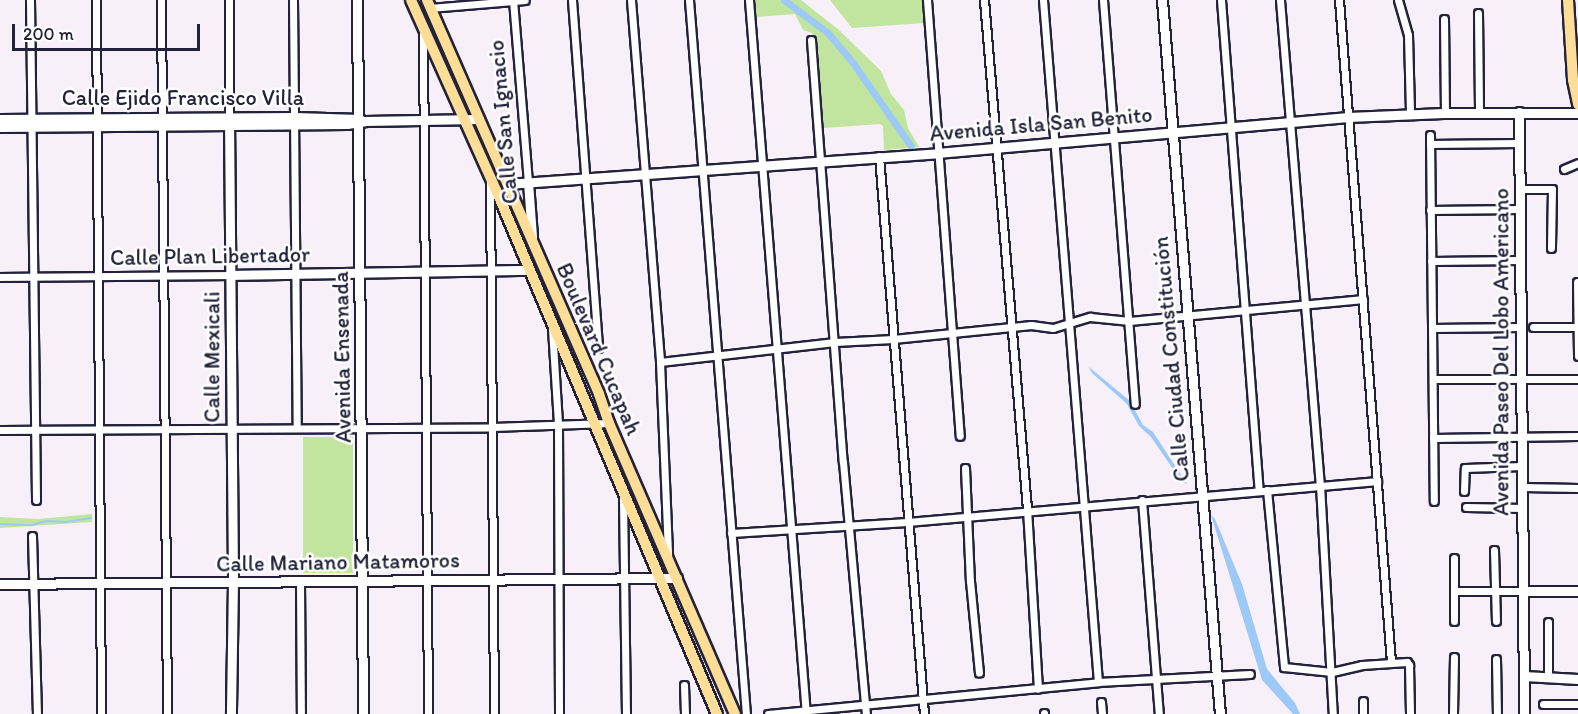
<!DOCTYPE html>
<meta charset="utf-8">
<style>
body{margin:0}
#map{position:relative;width:1578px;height:714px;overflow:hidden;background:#f7f0f9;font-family:Itim,sans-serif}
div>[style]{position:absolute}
.green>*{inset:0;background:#c1e59f;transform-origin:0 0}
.water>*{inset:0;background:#9cc9f6}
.stream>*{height:1.5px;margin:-0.75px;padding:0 0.75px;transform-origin:0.75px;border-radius:0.75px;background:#9cc9f6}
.canal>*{height:7px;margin:-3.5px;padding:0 3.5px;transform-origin:3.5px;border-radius:3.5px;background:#9cc9f6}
.roads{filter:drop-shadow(2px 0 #22223b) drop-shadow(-2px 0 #22223b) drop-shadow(0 2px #22223b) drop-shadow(0 -2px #22223b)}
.street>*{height:7px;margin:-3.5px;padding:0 3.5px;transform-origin:3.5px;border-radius:3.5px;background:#fff}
.secondary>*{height:9px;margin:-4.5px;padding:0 4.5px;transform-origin:4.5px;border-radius:4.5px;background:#fff}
.primary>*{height:10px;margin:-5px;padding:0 5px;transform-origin:5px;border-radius:5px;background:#fedd96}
span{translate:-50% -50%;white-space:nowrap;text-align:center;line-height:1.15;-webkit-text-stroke:5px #fff;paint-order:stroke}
.street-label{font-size:22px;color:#22223b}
.scale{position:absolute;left:12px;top:24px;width:188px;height:27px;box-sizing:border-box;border:3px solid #22223b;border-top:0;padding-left:8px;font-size:18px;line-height:21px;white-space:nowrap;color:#22223b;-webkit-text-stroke:4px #fff;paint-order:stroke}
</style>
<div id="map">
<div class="green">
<i style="clip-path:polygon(754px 0,801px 0,839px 30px,881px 71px,891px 94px,904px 110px,908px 128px,919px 147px,884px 150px,883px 126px,880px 124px,824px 128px,817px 43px,812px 33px,803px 30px,795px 14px,756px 17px)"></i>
<i style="clip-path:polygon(830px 0,923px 0,925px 23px,852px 28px)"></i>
<i style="left:303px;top:437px;width:50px;height:136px"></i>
<i style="clip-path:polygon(92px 514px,92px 522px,0 528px,0 517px,38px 519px)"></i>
</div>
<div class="water">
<i style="clip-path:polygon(1089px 367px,1130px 401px,1143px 425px,1153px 432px,1187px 484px,1182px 482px,1151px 437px,1139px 426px,1127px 404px,1092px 373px)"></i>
<i style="clip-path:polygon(1211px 515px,1215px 519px,1242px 584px,1267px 669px,1295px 703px,1300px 714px,1293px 714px,1262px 680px)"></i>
</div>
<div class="stream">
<i style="left:0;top:524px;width:32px;rotate:2deg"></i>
<i style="left:32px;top:525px;width:16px;rotate:-15deg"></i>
<i style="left:47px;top:521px;width:19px;rotate:3deg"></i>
<i style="left:66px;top:522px;width:25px;rotate:-9deg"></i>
</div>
<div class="canal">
<i style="left:784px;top:0;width:55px;rotate:36.9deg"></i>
<i style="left:828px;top:33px;width:39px;rotate:50deg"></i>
<i style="left:853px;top:63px;width:101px;rotate:55.1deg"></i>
</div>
<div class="roads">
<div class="street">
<i style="left:30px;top:0;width:500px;rotate:89.31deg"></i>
<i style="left:96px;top:0;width:714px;rotate:89.6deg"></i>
<i style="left:161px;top:0;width:714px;rotate:89.52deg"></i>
<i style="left:229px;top:0;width:117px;rotate:90deg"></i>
<i style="left:293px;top:0;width:427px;rotate:89.5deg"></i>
<i style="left:513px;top:0;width:183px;rotate:85.3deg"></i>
<i style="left:572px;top:0;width:349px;rotate:85.7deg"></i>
<i style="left:631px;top:0;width:363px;rotate:85.4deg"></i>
<i style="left:660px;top:362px;width:193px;rotate:87.6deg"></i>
<i style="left:689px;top:0;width:716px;rotate:85.44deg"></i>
<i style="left:749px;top:0;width:716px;rotate:85.44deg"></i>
<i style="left:927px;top:0;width:437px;rotate:85.7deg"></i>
<i style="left:984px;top:0;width:511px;rotate:85.17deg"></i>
<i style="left:1027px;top:509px;width:180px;rotate:86.5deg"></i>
<i style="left:1043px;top:0;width:684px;rotate:85.39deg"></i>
<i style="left:1103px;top:0;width:405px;rotate:85.5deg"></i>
<i style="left:1221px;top:0;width:491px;rotate:85.6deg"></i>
<i style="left:1280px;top:0;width:487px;rotate:85.3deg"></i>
<i style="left:1320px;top:485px;width:229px;rotate:86.8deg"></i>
<i style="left:1339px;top:0;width:664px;rotate:85.51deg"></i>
<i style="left:1398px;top:0;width:36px;rotate:74deg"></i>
<i style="left:1408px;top:35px;width:79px;rotate:88.5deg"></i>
<i style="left:430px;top:8px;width:95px;rotate:-4.8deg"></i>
<i style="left:1478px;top:13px;width:100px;rotate:89.4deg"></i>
<i style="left:1444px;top:19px;width:94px;rotate:89.4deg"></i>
<i style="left:423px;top:34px;width:680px;rotate:89.58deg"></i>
<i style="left:811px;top:40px;width:423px;rotate:85.7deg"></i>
<i style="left:843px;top:462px;width:253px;rotate:84.8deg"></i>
<i style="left:1430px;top:135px;width:366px;rotate:89.4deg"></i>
<i style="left:1430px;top:144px;width:89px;rotate:-0.6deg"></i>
<i style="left:879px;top:156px;width:560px;rotate:85.39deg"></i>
<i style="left:1564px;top:169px;width:15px;rotate:-23deg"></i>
<i style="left:490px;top:182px;width:532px;rotate:89.57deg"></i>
<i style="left:1520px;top:189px;width:32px"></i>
<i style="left:1552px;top:189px;width:59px;rotate:91deg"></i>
<i style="left:1430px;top:210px;width:90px;rotate:-0.6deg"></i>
<i style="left:1431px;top:261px;width:89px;rotate:-0.6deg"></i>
<i style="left:0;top:277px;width:231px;rotate:-0.5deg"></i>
<i style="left:1577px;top:282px;width:74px;rotate:89.2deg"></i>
<i style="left:1533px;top:327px;width:45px"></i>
<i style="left:552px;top:328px;width:96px;rotate:86.4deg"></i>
<i style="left:558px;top:424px;width:290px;rotate:89.8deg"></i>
<i style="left:1432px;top:328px;width:89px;rotate:-0.6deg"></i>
<i style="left:660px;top:362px;width:176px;rotate:-6.5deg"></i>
<i style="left:835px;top:342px;width:58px;rotate:-3deg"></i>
<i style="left:893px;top:339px;width:139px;rotate:-5.8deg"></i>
<i style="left:1031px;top:325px;width:22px;rotate:8deg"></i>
<i style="left:1053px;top:328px;width:39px;rotate:-17deg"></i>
<i style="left:1090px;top:317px;width:40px;rotate:5.7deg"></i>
<i style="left:1130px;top:321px;width:234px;rotate:-5.4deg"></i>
<i style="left:1433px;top:379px;width:145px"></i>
<i style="left:0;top:430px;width:492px;rotate:-0.3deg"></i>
<i style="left:492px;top:427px;width:117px;rotate:-2deg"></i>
<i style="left:1433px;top:438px;width:145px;rotate:-0.8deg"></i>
<i style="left:965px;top:468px;width:113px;rotate:87.5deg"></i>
<i style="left:970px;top:581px;width:92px;rotate:84.4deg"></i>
<i style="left:1522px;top:487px;width:56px;rotate:1deg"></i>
<i style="left:1267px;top:490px;width:178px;rotate:84.5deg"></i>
<i style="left:1284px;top:667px;width:48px;rotate:5.9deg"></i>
<i style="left:1332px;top:672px;width:31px;rotate:-13deg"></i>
<i style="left:1362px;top:665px;width:45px;rotate:-3.8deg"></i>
<i style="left:1407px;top:662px;width:4px;rotate:56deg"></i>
<i style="left:1409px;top:665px;width:49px;rotate:88.8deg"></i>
<i style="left:1464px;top:491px;width:23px;rotate:-88deg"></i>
<i style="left:1465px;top:468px;width:57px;rotate:-2deg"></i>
<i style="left:623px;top:499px;width:215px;rotate:89.2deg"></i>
<i style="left:1142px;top:500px;width:215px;rotate:85.5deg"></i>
<i style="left:1466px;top:507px;width:56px;rotate:1deg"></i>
<i style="left:731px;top:533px;width:177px;rotate:-3.6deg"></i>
<i style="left:908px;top:522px;width:471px;rotate:-5deg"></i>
<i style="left:32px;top:536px;width:178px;rotate:88.4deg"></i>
<i style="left:1494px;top:550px;width:71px;rotate:88.4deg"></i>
<i style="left:300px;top:582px;width:132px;rotate:89.6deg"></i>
<i style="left:1454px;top:591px;width:69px"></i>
<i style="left:1454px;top:621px;width:63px;rotate:-90deg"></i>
<i style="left:1496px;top:659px;width:55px;rotate:89deg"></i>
<i style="left:1548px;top:676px;width:54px;rotate:-90deg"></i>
<i style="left:684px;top:685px;width:29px;rotate:88deg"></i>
<i style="left:1363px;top:701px;width:13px;rotate:90deg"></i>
<i style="left:1101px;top:702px;width:12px;rotate:85deg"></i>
<i style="left:1543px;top:704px;width:35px"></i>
<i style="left:1044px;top:713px;width:1px;rotate:90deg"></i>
<i style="left:768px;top:714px;width:332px;rotate:-5.5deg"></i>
<i style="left:1098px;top:682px;width:152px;rotate:-3deg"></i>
<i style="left:1453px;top:714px;width:57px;rotate:-89deg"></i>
</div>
<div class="secondary">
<i style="left:357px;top:0;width:714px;rotate:89.52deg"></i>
<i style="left:1162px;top:0;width:716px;rotate:85.36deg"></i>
<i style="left:1519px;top:112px;width:602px;rotate:89.52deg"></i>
<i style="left:229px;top:117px;width:465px;rotate:89.5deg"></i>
<i style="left:233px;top:582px;width:132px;rotate:90.9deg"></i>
<i style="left:0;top:119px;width:295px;rotate:-0.4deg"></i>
<i style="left:295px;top:117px;width:65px;rotate:1.8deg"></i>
<i style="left:0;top:127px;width:347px;rotate:-0.5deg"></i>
<i style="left:347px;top:124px;width:18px;rotate:-9deg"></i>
<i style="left:365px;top:121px;width:114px;rotate:-1deg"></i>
<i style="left:528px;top:182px;width:55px;rotate:85.8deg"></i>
<i style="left:508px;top:184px;width:430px;rotate:-4.1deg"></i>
<i style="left:937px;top:153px;width:413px;rotate:-5deg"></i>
<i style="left:1348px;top:117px;width:97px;rotate:-2.4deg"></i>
<i style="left:1445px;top:113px;width:133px"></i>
<i style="left:231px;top:275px;width:298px;rotate:-1deg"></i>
<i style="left:0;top:584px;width:677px;rotate:-0.51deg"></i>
<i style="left:1523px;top:591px;width:55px"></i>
<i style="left:1524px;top:676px;width:54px;rotate:3.2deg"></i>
</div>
<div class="primary">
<i style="left:411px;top:0;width:210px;rotate:65.9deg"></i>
<i style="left:497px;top:192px;width:566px;rotate:67.15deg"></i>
<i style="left:427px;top:0;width:430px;rotate:66.4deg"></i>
<i style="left:599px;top:394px;width:31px;rotate:71deg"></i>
<i style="left:609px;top:423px;width:317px;rotate:66.6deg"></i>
<i style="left:1568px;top:0;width:80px;rotate:86.4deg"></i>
<i style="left:1573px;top:80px;width:25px;rotate:78deg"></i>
</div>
</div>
<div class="street-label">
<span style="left:183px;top:98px">Calle Ejido Francisco Villa</span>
<span style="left:503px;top:122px;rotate:-95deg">Calle San Ignacio</span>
<span style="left:1041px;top:124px;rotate:-5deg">Avenida Isla San Benito</span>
<span style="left:210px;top:256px;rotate:-1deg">Calle Plan Libertador</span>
<span style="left:599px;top:349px;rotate:67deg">Boulevard Cucapah</span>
<span style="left:1501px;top:352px;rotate:-90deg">Avenida Paseo Del Lobo Americano</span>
<span style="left:212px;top:357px;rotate:-90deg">Calle Mexicali</span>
<span style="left:342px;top:357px;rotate:-91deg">Avenida Ensenada</span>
<span style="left:1171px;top:359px;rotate:-95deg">Calle Ciudad Constitución</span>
<span style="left:338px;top:562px;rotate:-1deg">Calle Mariano Matamoros</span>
</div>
<div class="scale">200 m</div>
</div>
